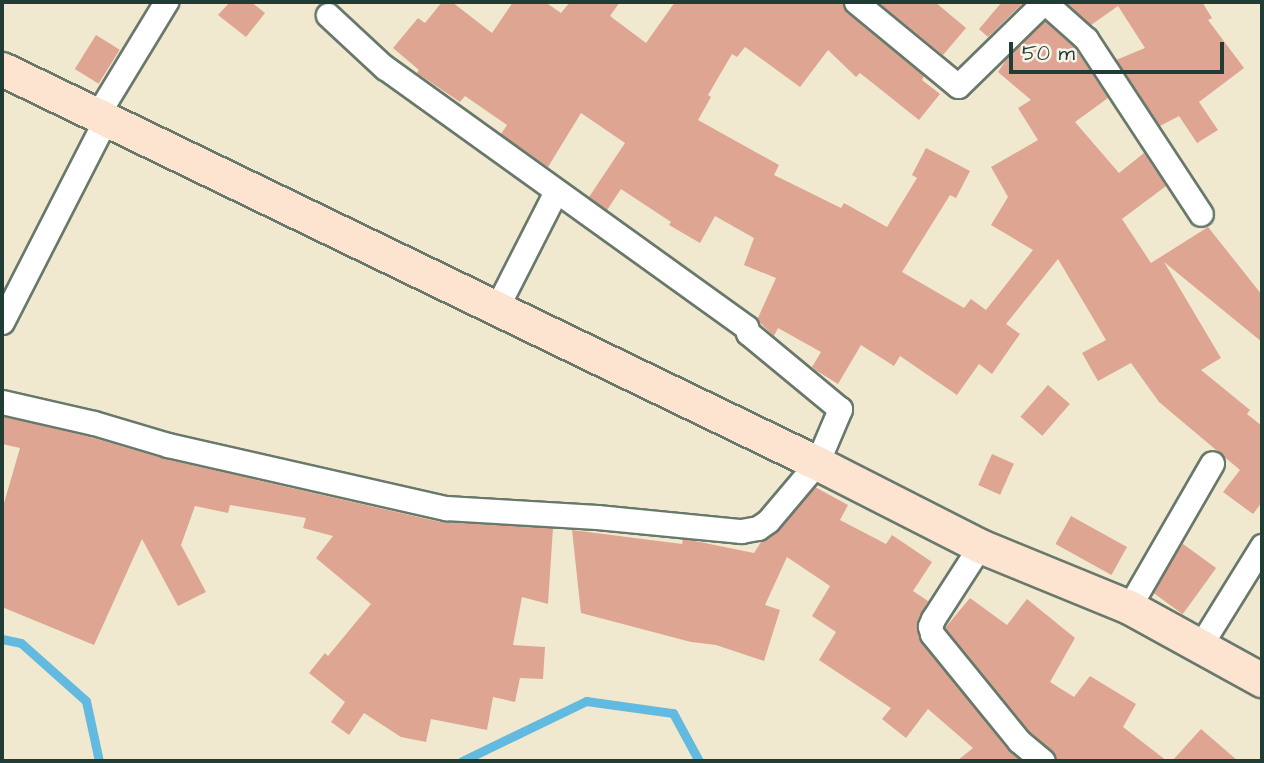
<!DOCTYPE html>
<style>
body{margin:0}
#map{position:relative;width:1264px;height:763px;overflow:hidden;background:#f1e8d0;font-family:"Architects Daughter",sans-serif}
div>[style]{position:absolute}
.stream>*{height:9px;margin:-4.5px;padding:0 4.5px;transform-origin:4.5px;border-radius:4.5px;background:#63bae0}
.building>*{inset:0;background:#dea592;transform-origin:0 0}
.roads{filter:drop-shadow(2px 0 #68796b) drop-shadow(-2px 0 #68796b) drop-shadow(0 2px #68796b) drop-shadow(0 -2px #68796b)}
.street>*{height:23px;margin:-11.5px;padding:0 11.5px;transform-origin:11.5px;border-radius:11.5px;background:#fff}
.secondary>*{height:33px;margin:-16.5px;padding:0 16.5px;transform-origin:16.5px;border-radius:16.5px;background:#fde4d1}
span{translate:-50% -50%;white-space:nowrap;text-align:center;line-height:1.15;-webkit-text-stroke:5px #f7f3e8;paint-order:stroke}
.frame{position:absolute;inset:0;border:4px solid #1f3d34;pointer-events:none}
.scale{position:absolute;left:1009px;top:42px;width:215px;height:32px;box-sizing:border-box;border:4px solid #1f3d34;border-top:0;padding-left:9px;font-size:21px;line-height:24px;white-space:nowrap;color:#1f3d34;-webkit-text-stroke:5px #f7f3e8;paint-order:stroke}
</style>
<div id="map">
<div class="stream">
<i style="left:2px;top:639px;width:19px;rotate:12deg"></i>
<i style="left:21px;top:643px;width:87px;rotate:41.7deg"></i>
<i style="left:86px;top:701px;width:61px;rotate:77.8deg"></i>
<i style="left:462px;top:761px;width:138px;rotate:-25.8deg"></i>
<i style="left:586px;top:701px;width:88px;rotate:7.9deg"></i>
<i style="left:673px;top:713px;width:55px;rotate:61.6deg"></i>
</div>
<div class="building">
<i style="clip-path:polygon(230px 2px,251px 2px,265px 13px,246px 37px,218px 15px)"></i>
<i style="clip-path:polygon(442px 2px,452px 2px,492px 33px,513px 2px,545px 2px,561px 13px,570px 2px,620px 2px,610px 16px,646px 43px,675px 2px,842px 2px,847px 13px,924px 76px,922px 80px,940px 94px,919px 120px,860px 73px,856px 77px,828px 50px,800px 87px,745px 47px,737px 57px,732px 54px,708px 95px,711px 97px,698px 120px,779px 165px,774px 175px,841px 208px,844px 203px,887px 227px,917px 178px,912px 175px,926px 148px,970px 171px,956px 198px,950px 195px,902px 272px,964px 308px,971px 299px,986px 310px,1033px 250px,991px 225px,1008px 197px,991px 167px,1038px 140px,1018px 108px,1031px 100px,998px 72px,1010px 54px,1045px 21px,1075px 48px,1108px 98px,1075px 122px,1119px 173px,1144px 153px,1166px 186px,1122px 219px,1151px 263px,1208px 227px,1262px 295px,1262px 342px,1164px 262px,1221px 358px,1201px 370px,1250px 410px,1247px 414px,1262px 426px,1262px 502px,1253px 514px,1223px 492px,1240px 470px,1159px 402px,1131px 363px,1098px 381px,1082px 353px,1106px 340px,1058px 259px,1006px 324px,1020px 334px,992px 374px,979px 364px,957px 395px,900px 356px,894px 366px,861px 345px,838px 384px,817px 371px,812px 367px,821px 352px,778px 328px,774px 336px,757px 320px,776px 278px,744px 265px,754px 238px,715px 216px,700px 243px,669px 225px,671px 222px,621px 189px,607px 210px,589px 197px,625px 143px,581px 113px,548px 167px,501px 134px,507px 125px,465px 96px,460px 102px,417px 73px,419px 70px,393px 48px,418px 18px,425px 23px)"></i>
<i style="clip-path:polygon(878px 2px,935px 2px,966px 28px,943px 55px)"></i>
<i style="clip-path:polygon(1002px 2px,1024px 2px,988px 37px,979px 29px)"></i>
<i style="clip-path:polygon(1065px 2px,1202px 2px,1212px 18px,1208px 20px,1244px 68px,1199px 102px,1218px 130px,1197px 143px,1179px 116px,1160px 126px,1116px 60px,1145px 48px,1118px 6px,1091px 25px)"></i>
<i style="left:96px;top:35px;width:28px;height:40px;rotate:32deg"></i>
<i style="left:1048px;top:385px;width:29px;height:42px;rotate:41deg"></i>
<i style="clip-path:polygon(2px 416px,90px 437px,165px 459px,440px 522px,553px 528px,548px 604px,522px 597px,513px 645px,545px 647px,543px 679px,520px 678px,515px 702px,493px 697px,487px 730px,431px 719px,426px 742px,401px 737px,364px 713px,349px 735px,331px 722px,345px 702px,309px 673px,325px 653px,328px 656px,371px 604px,316px 558px,333px 536px,303px 528px,306px 518px,230px 505px,228px 513px,195px 506px,181px 545px,206px 592px,178px 606px,142px 539px,94px 645px,2px 607px,2px 510px,20px 448px,2px 444px)"></i>
<i style="left:992px;top:454px;width:24px;height:34px;rotate:24deg"></i>
<i style="clip-path:polygon(815px 487px,848px 505px,840px 520px,886px 544px,892px 535px,932px 562px,913px 591px,928px 601px,917px 621px,919px 638px,1008px 750px,1021px 761px,957px 761px,973px 748px,928px 709px,906px 738px,882px 719px,891px 708px,819px 660px,836px 632px,812px 616px,830px 586px,787px 557px,765px 605px,780px 610px,764px 661px,716px 645px,691px 642px,581px 613px,572px 530px,682px 544px,683px 539px,695px 541px,754px 553px,761px 542px,779px 530px)"></i>
<i style="left:1071px;top:516px;width:64px;height:32px;rotate:29deg"></i>
<i style="left:1183px;top:544px;width:41px;height:57px;rotate:36deg"></i>
<i style="clip-path:polygon(970px 598px,1007px 625px,1027px 599px,1075px 638px,1050px 682px,1074px 697px,1090px 676px,1136px 704px,1123px 727px,1167px 761px,1057px 761px,1052px 751px,1029px 731px,945px 628px)"></i>
<i style="clip-path:polygon(1201px 729px,1238px 761px,1172px 761px)"></i>
</div>
<div class="roads">
<div class="street">
<i style="left:856px;top:2px;width:132px;rotate:39.5deg"></i>
<i style="left:958px;top:86px;width:117px;rotate:-44.3deg"></i>
<i style="left:1042px;top:4px;width:7px;rotate:16deg"></i>
<i style="left:1049px;top:6px;width:50px;rotate:41.7deg"></i>
<i style="left:1086px;top:39px;width:209px;rotate:56.7deg"></i>
<i style="left:96px;top:117px;width:135px;rotate:-58.7deg"></i>
<i style="left:496px;top:309px;width:132px;rotate:-63deg"></i>
<i style="left:2px;top:322px;width:226px;rotate:-62.9deg"></i>
<i style="left:2px;top:402px;width:94px;rotate:12.9deg"></i>
<i style="left:94px;top:423px;width:77px;rotate:16.6deg"></i>
<i style="left:168px;top:445px;width:285px;rotate:12.8deg"></i>
<i style="left:446px;top:508px;width:151px;rotate:3.4deg"></i>
<i style="left:597px;top:517px;width:145px;rotate:5.6deg"></i>
<i style="left:741px;top:531px;width:17px;rotate:-10deg"></i>
<i style="left:758px;top:528px;width:12px;rotate:-35deg"></i>
<i style="left:768px;top:521px;width:76px;rotate:-49.8deg"></i>
<i style="left:817px;top:463px;width:59px;rotate:-66.9deg"></i>
<i style="left:840px;top:409px;width:119px;rotate:-140.4deg"></i>
<i style="left:748px;top:333px;width:6px;rotate:-108deg"></i>
<i style="left:746px;top:327px;width:444px;rotate:-144.3deg"></i>
<i style="left:385px;top:68px;width:78px;rotate:-137.1deg"></i>
<i style="left:980px;top:546px;width:87px;rotate:122.8deg"></i>
<i style="left:933px;top:619px;width:8px;rotate:113deg"></i>
<i style="left:930px;top:626px;width:8px;rotate:76deg"></i>
<i style="left:932px;top:634px;width:138px;rotate:50.9deg"></i>
<i style="left:1019px;top:741px;width:31px;rotate:40deg"></i>
<i style="left:1129px;top:607px;width:166px;rotate:-60deg"></i>
<i style="left:1200px;top:646px;width:118px;rotate:-58.2deg"></i>
</div>
<div class="secondary">
<i style="left:2px;top:69px;width:905px;rotate:25.8deg"></i>
<i style="left:817px;top:463px;width:183px;rotate:27deg"></i>
<i style="left:980px;top:546px;width:161px;rotate:22.3deg"></i>
<i style="left:1129px;top:607px;width:152px;rotate:28.8deg"></i>
</div>
</div>
<div class="frame"></div>
<div class="scale">50 m</div>
</div>
